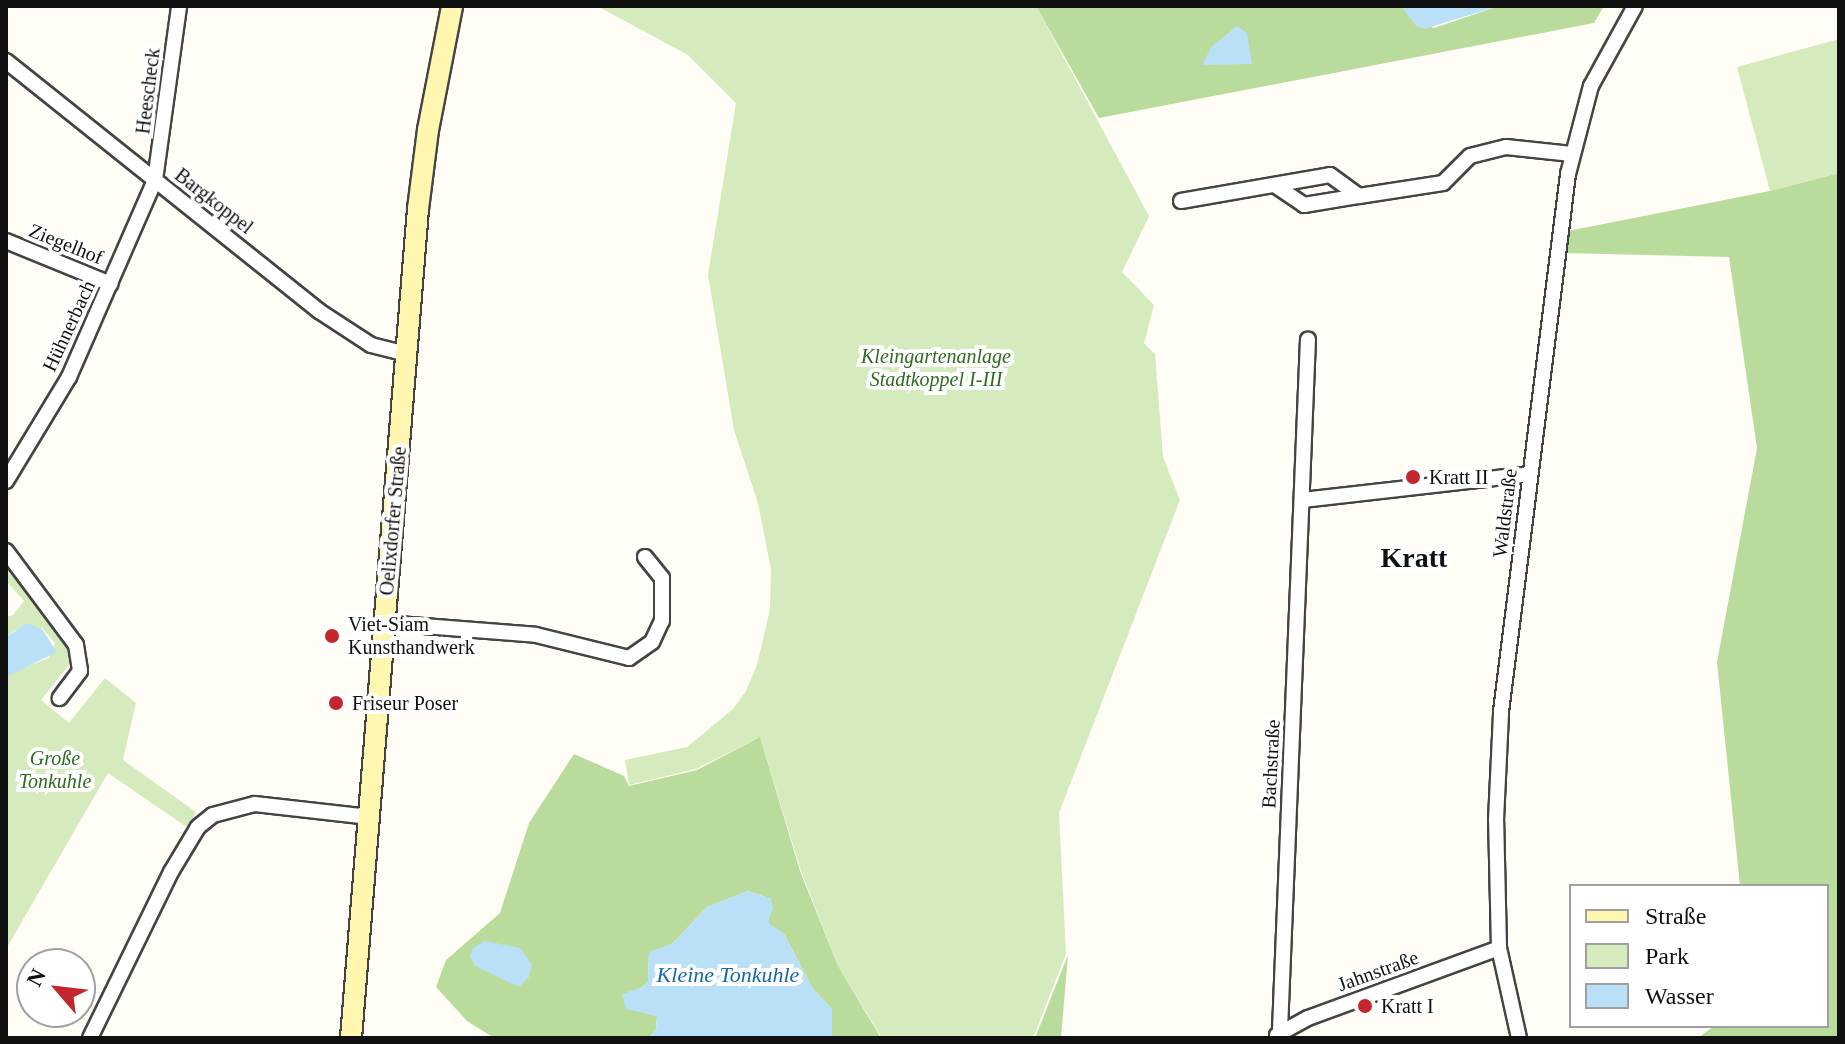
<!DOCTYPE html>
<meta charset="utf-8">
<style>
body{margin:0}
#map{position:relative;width:1845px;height:1044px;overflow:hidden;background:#fffdf5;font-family:"Times New Roman",serif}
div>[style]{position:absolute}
.green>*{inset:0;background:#d5ebbd}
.forest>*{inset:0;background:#b9dc9c}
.water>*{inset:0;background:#b9e0f7}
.roads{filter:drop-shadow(2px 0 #444) drop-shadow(-2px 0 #444) drop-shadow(0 2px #444) drop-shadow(0 -2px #444)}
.street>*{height:14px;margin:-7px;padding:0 7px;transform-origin:7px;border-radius:7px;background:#fff}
.secondary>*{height:20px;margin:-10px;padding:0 10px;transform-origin:10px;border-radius:10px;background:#fff6b0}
.dots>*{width:22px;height:22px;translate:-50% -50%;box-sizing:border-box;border:4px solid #fff;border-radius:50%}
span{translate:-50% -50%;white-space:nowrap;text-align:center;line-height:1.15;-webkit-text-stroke:8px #fff;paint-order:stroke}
.street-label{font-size:20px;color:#111}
.park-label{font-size:20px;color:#2f6b1f;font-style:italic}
.poi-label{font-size:20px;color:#111}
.left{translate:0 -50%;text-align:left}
.water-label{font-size:22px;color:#1768a6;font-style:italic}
.district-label{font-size:28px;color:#111;font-weight:700}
.frame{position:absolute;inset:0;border:8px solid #111;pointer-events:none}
.legend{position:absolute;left:1569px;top:884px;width:260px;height:144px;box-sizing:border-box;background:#fff;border:2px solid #a0a0a0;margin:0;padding:10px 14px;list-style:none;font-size:24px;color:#111}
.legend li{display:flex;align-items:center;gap:16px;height:40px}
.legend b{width:40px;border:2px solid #a0a0a0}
.north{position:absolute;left:16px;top:948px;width:80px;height:80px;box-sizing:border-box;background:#fff;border:2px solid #a0a0a0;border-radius:50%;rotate:298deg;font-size:22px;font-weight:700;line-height:32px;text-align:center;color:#111}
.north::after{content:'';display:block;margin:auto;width:28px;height:36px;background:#c4262e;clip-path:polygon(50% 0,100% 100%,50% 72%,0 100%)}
</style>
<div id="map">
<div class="green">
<i style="clip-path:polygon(597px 6px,1036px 6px,1149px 216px,1122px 272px,1154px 305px,1144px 343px,1155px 354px,1163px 457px,1180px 500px,1059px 813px,1066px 954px,1033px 1038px,882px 1038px,838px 966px,801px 871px,760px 737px,696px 769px,629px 785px,625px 760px,687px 747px,733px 709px,746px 691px,757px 665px,770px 609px,771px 570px,758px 503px,734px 430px,708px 275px,736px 103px,688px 55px)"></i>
<i style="clip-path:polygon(1839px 39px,1839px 173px,1770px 191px,1737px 67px)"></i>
<i style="clip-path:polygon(6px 560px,72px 647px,72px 661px,41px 700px,69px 723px,105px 678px,136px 703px,123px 760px,196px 812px,188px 828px,108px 773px,6px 949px,6px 674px,49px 658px,55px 643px,42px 628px,15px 630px,6px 637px,6px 617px,13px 615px,24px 601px,6px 581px)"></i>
</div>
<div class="forest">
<i style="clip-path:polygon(1036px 6px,1401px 6px,1411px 18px,1434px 28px,1499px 6px,1604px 6px,1594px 23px,1099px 118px)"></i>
<i style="clip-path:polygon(1839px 173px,1839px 1038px,1698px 1038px,1714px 1026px,1827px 1026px,1827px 886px,1740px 886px,1717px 662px,1757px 448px,1729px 257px,1564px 253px,1568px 231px,1770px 191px)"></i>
<i style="clip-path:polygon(760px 737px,800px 871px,838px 966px,881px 1038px,832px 1038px,832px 1009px,813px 989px,784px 934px,773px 929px,768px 922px,771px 899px,748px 891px,707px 907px,672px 944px,649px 953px,648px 982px,641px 988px,622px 995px,642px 1012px,657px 1016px,656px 1029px,649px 1038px,494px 1038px,467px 1021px,436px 987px,446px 960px,500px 913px,529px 823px,574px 754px,624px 776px,629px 786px,697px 770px)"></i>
<i style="clip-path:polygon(1068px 955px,1061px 1038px,1035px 1038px)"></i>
</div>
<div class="water">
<i style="clip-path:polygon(1401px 6px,1499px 6px,1424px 29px,1416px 26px)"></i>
<i style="clip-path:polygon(1237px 26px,1247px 33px,1252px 64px,1202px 65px,1212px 46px)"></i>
<i style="clip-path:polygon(27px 623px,42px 629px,57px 652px,8px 676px,6px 637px)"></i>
<i style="clip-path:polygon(748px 891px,771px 899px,773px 908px,768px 922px,784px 934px,813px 989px,832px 1009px,832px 1038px,649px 1038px,656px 1029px,657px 1016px,626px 1009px,622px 994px,641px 988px,648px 982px,649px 952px,672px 944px,707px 907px)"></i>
<i style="clip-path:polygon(485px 941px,520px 948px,532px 964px,529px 977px,519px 987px,475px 966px,470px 956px,473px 948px)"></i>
</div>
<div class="roads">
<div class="street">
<i style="left:6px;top:61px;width:401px;rotate:38.6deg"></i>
<i style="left:319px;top:311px;width:62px;rotate:33.2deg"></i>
<i style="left:371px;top:345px;width:37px;rotate:14deg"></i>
<i style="left:1276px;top:186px;width:34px;rotate:34deg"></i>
<i style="left:1304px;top:205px;width:56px;rotate:-9.3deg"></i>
<i style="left:1181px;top:201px;width:151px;rotate:-9.9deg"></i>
<i style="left:1330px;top:175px;width:36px;rotate:36deg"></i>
<i style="left:1359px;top:196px;width:85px;rotate:-8.8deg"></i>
<i style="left:1443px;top:183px;width:38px;rotate:-45deg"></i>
<i style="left:1470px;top:156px;width:37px;rotate:-14deg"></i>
<i style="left:1506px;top:147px;width:66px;rotate:6.1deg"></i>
<i style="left:6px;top:241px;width:113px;rotate:22.3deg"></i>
<i style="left:6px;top:481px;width:122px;rotate:-58.8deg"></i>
<i style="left:69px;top:377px;width:215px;rotate:-66.4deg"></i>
<i style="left:155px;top:180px;width:176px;rotate:-82.1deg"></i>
<i style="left:1303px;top:500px;width:228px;rotate:-6.5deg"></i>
<i style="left:6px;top:551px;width:117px;rotate:53.3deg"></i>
<i style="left:76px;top:645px;width:26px;rotate:81deg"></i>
<i style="left:80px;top:671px;width:34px;rotate:127deg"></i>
<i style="left:385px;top:623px;width:151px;rotate:4.5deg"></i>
<i style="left:536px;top:635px;width:96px;rotate:13.9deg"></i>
<i style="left:629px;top:658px;width:28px;rotate:-35deg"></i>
<i style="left:652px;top:642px;width:23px;rotate:-65deg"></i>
<i style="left:662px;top:621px;width:43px;rotate:-90deg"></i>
<i style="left:662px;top:578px;width:27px;rotate:-129deg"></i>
<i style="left:1280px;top:1030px;width:691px;rotate:-87.68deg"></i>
<i style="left:1277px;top:1035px;width:35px;rotate:-29deg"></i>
<i style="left:1308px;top:1018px;width:203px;rotate:-20.1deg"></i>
<i style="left:90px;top:1038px;width:185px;rotate:-64deg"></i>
<i style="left:171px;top:872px;width:52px;rotate:-59deg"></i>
<i style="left:198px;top:827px;width:19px;rotate:-39deg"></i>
<i style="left:213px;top:815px;width:43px;rotate:-14.7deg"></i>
<i style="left:255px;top:804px;width:115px;rotate:6.5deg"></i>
<i style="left:1519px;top:1038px;width:92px;rotate:-102.5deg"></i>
<i style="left:1499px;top:948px;width:128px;rotate:-91.3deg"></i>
<i style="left:1496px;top:820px;width:108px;rotate:-87.3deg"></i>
<i style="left:1501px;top:712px;width:542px;rotate:-82.9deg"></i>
<i style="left:1568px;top:174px;width:91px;rotate:-75.4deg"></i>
<i style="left:1591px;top:86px;width:91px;rotate:-61.2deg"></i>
</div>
<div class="secondary">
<i style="left:351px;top:1038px;width:832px;rotate:-85.38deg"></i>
<i style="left:418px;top:209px;width:80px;rotate:-82.8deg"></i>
<i style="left:428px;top:130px;width:126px;rotate:-79deg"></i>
</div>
</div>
<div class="dots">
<i style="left:1413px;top:477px;background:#c4262e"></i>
<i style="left:332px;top:636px;background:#c4262e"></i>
<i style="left:336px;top:703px;background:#c4262e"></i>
<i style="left:1365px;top:1006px;background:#c4262e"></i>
</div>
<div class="street-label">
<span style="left:148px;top:91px;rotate:-83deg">Heescheck</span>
<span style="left:214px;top:201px;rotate:38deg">Bargkoppel</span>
<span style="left:66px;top:244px;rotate:22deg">Ziegelhof</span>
<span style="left:69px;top:326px;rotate:-65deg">Hühnerbach</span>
<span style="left:1505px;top:513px;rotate:-83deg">Waldstraße</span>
<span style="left:393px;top:521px;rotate:-85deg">Oelixdorfer Straße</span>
<span style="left:1271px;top:764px;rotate:-87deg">Bachstraße</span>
<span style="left:1378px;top:971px;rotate:-20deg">Jahnstraße</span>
</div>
<div class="park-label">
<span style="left:936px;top:368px">Kleingartenanlage<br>Stadtkoppel I-III</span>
<span style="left:55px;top:770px">Große<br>Tonkuhle</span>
</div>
<div class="poi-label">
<span class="left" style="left:1429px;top:477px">Kratt II</span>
<span class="left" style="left:348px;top:636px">Viet-Siam<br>Kunsthandwerk</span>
<span class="left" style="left:352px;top:703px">Friseur Poser</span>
<span class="left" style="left:1381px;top:1006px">Kratt I</span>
</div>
<div class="water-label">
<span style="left:728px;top:975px">Kleine Tonkuhle</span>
</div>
<div class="district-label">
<span style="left:1414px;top:558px">Kratt</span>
</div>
<div class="frame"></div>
<ul class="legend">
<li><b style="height:10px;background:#fff6b0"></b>Straße</li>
<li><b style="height:22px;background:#d5ebbd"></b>Park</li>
<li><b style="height:22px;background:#b9e0f7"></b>Wasser</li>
</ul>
<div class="north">N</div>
</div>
